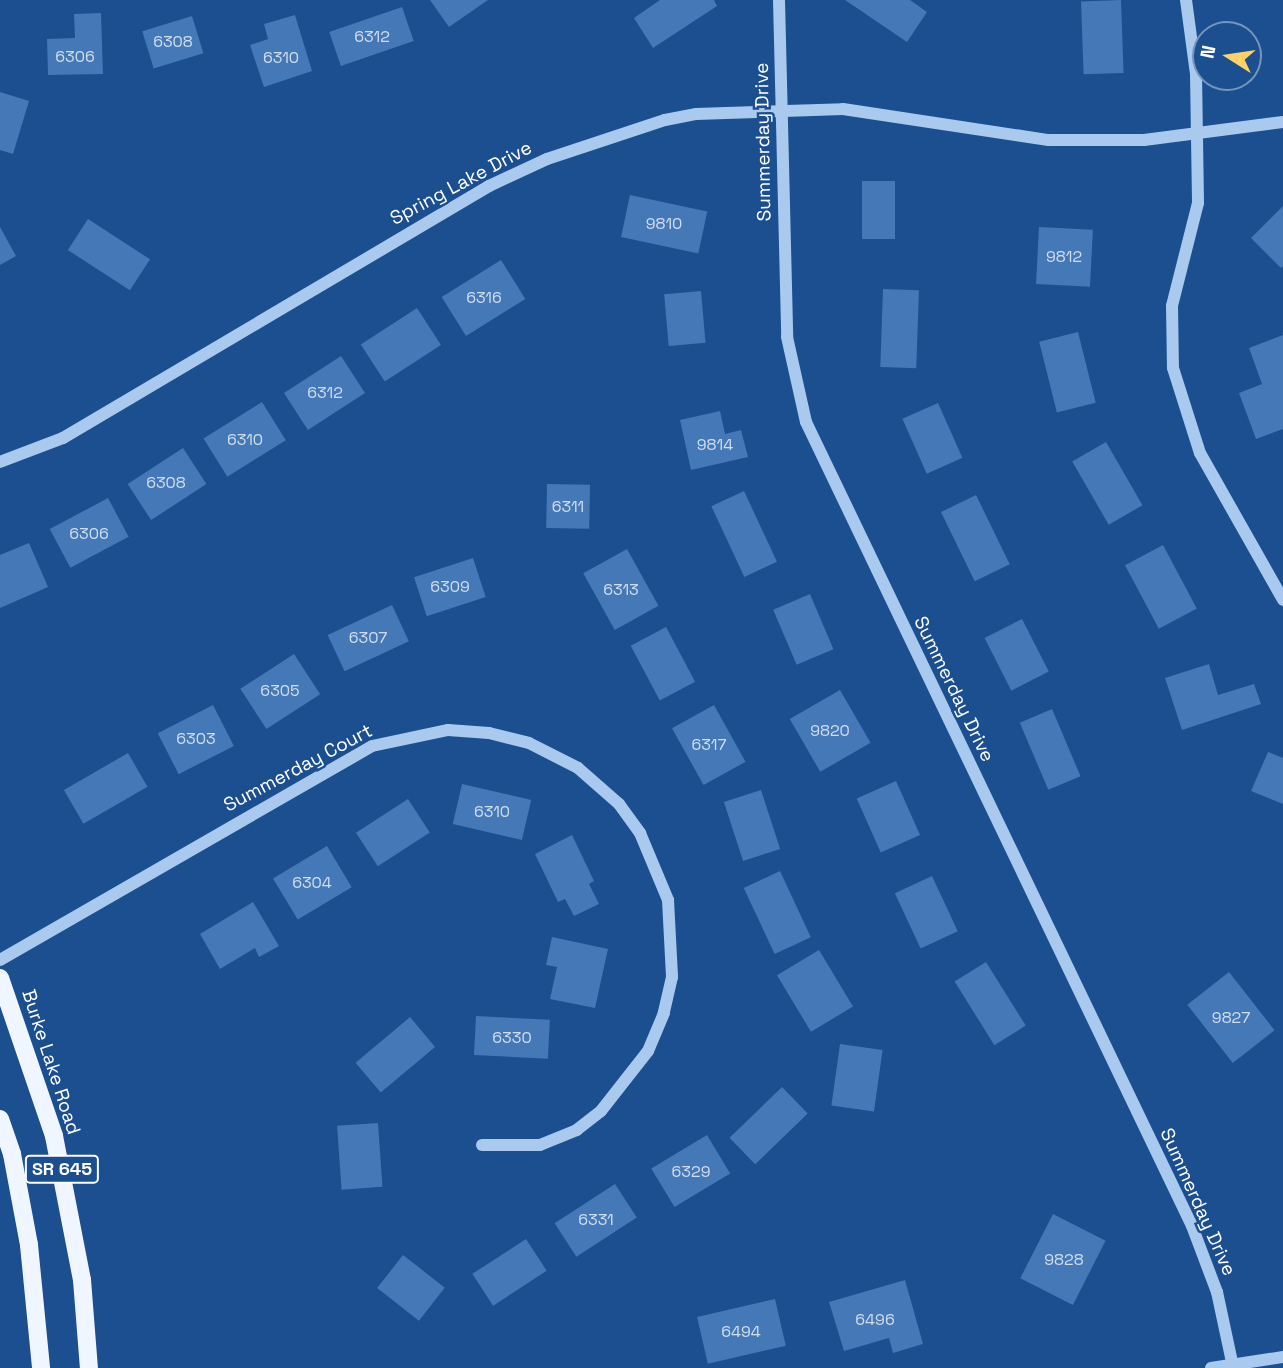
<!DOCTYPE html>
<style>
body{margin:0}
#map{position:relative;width:1283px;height:1368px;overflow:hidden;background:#1b4f8f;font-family:"Space Grotesk",sans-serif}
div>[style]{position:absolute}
.building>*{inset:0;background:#4478b7;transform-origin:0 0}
.minor>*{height:12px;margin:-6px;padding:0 6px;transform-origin:6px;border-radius:6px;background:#a9c9ee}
.major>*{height:18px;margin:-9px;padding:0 9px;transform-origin:9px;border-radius:9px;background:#f0f6ff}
span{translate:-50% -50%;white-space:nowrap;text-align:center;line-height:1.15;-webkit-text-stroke:5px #1b4f8f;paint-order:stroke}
.number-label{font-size:16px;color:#d0dded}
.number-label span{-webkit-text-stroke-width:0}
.shield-label span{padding:2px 5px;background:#1b4f8f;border:2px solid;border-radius:5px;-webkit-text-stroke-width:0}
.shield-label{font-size:18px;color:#fff;font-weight:700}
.street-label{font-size:19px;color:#fff}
.north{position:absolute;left:1192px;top:21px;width:70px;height:70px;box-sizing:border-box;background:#1b4f8f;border:2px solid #7695bc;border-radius:50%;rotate:282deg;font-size:19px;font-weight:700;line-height:28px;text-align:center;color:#fff}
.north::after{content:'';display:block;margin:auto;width:24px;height:32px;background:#ffd166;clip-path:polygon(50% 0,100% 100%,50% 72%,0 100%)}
</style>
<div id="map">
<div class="building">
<i style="clip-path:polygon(430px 0,488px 0,449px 27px)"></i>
<i style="clip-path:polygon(660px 0,714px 0,717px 6px,653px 48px,634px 18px)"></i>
<i style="clip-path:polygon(845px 0,910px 0,927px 12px,907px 42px)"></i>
<i style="left:1121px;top:0;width:73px;height:40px;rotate:88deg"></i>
<i style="left:402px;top:7px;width:36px;height:77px;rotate:71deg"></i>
<i style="clip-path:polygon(101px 13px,103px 74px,48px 75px,47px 39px,75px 38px,74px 14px)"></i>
<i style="clip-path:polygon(295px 15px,312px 71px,264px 87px,250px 45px,268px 39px,264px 24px)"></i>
<i style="left:192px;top:16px;width:39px;height:52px;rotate:73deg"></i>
<i style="clip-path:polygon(0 92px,29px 101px,13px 154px,0 150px)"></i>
<i style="left:862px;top:181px;width:33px;height:58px"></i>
<i style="left:630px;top:195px;width:79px;height:43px;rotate:12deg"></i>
<i style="clip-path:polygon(1283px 206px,1283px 266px,1281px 268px,1251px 238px)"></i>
<i style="left:88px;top:219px;width:74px;height:37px;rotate:33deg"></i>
<i style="clip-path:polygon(0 227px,16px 256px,0 265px)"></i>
<i style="left:1039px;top:227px;width:54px;height:57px;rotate:3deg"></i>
<i style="left:501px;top:260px;width:46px;height:70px;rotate:58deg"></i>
<i style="left:883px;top:289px;width:36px;height:78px;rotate:2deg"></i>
<i style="left:701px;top:291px;width:52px;height:37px;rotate:85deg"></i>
<i style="left:417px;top:308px;width:44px;height:67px;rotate:57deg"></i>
<i style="left:1078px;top:332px;width:73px;height:40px;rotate:76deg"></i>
<i style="clip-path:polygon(1283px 335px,1283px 429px,1256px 439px,1239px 393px,1262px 384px,1249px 348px)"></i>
<i style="left:341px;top:356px;width:44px;height:68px;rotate:57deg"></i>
<i style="left:262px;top:402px;width:45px;height:69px;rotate:58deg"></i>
<i style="left:938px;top:403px;width:60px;height:39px;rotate:66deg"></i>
<i style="clip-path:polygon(720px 411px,725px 434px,741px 430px,748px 457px,691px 470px,680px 420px)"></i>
<i style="left:1106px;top:442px;width:73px;height:39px;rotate:60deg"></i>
<i style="left:183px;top:448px;width:43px;height:66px;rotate:57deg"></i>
<i style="left:547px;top:484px;width:43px;height:44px;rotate:1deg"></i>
<i style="left:744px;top:491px;width:78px;height:36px;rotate:65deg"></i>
<i style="left:976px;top:495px;width:77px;height:39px;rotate:64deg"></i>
<i style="left:108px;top:498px;width:44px;height:66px;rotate:62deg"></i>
<i style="clip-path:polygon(29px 543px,48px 587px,0 608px,0 555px)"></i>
<i style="left:1163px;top:545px;width:72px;height:43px;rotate:62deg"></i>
<i style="left:627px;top:549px;width:65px;height:50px;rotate:61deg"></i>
<i style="left:473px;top:558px;width:41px;height:62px;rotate:72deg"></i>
<i style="left:810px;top:594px;width:60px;height:40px;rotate:67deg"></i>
<i style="left:392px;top:605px;width:40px;height:71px;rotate:65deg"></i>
<i style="left:1022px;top:619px;width:59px;height:42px;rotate:63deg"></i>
<i style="left:666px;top:627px;width:62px;height:40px;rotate:62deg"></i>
<i style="left:294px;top:654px;width:48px;height:64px;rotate:57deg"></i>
<i style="clip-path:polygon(1209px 664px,1218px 695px,1254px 684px,1261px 704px,1182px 730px,1165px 678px)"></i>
<i style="left:840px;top:690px;width:61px;height:58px;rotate:60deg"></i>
<i style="left:213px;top:705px;width:46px;height:62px;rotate:63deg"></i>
<i style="left:714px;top:705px;width:65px;height:48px;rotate:61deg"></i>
<i style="left:1052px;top:709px;width:73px;height:35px;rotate:67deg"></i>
<i style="clip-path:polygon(1268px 752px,1283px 758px,1283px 804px,1251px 791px)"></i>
<i style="left:128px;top:753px;width:39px;height:74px;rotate:60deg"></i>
<i style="left:896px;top:781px;width:59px;height:43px;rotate:66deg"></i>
<i style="left:462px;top:784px;width:71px;height:41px;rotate:13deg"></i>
<i style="left:761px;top:790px;width:62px;height:39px;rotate:72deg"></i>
<i style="left:408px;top:799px;width:40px;height:62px;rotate:57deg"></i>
<i style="clip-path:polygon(572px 835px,594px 881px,589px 884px,599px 904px,574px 916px,565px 899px,558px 902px,535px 854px)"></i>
<i style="left:327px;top:846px;width:48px;height:63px;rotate:59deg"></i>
<i style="left:780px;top:871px;width:73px;height:40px;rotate:65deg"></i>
<i style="left:932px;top:876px;width:61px;height:41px;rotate:65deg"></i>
<i style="clip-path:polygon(253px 902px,279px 946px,259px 957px,255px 948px,220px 969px,200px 934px)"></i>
<i style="clip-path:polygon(552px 937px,608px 949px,595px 1008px,550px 999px,557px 967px,546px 965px)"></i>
<i style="left:819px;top:950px;width:66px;height:49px;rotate:59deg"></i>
<i style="left:986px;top:962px;width:75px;height:37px;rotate:58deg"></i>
<i style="left:1229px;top:972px;width:74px;height:53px;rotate:52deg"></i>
<i style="left:476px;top:1016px;width:74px;height:39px;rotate:3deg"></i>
<i style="left:410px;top:1017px;width:39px;height:71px;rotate:50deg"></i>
<i style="left:840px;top:1044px;width:43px;height:62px;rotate:8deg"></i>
<i style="left:782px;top:1087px;width:37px;height:73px;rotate:46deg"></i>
<i style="left:378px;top:1123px;width:64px;height:41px;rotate:86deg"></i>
<i style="left:707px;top:1135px;width:45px;height:65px;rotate:59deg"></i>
<i style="left:615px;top:1184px;width:40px;height:72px;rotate:57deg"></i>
<i style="left:1053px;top:1214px;width:59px;height:72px;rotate:27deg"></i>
<i style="left:526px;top:1239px;width:38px;height:64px;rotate:57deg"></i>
<i style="left:403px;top:1255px;width:53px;height:42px;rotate:38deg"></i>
<i style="clip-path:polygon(905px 1280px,923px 1344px,893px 1353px,889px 1338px,844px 1351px,829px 1302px)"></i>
<i style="left:775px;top:1299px;width:48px;height:80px;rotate:77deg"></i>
</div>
<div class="minor">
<i style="left:779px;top:0;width:337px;rotate:88.6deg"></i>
<i style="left:787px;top:337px;width:87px;rotate:77.4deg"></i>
<i style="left:806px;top:422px;width:892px;rotate:64.35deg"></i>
<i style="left:1192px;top:1226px;width:71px;rotate:69.3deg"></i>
<i style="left:1217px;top:1292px;width:72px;rotate:77.9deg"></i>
<i style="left:1186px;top:0;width:75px;rotate:82.3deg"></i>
<i style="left:1196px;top:74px;width:129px;rotate:89.1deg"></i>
<i style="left:1198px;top:203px;width:106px;rotate:104.2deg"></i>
<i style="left:1172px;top:306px;width:62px;rotate:89.1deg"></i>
<i style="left:1173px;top:368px;width:89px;rotate:72.4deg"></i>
<i style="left:1200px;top:453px;width:169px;rotate:60.5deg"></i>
<i style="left:0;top:462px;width:67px;rotate:-20.9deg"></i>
<i style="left:63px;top:438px;width:495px;rotate:-30.6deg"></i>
<i style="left:489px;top:186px;width:64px;rotate:-25deg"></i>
<i style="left:547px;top:159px;width:124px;rotate:-18.3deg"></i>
<i style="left:665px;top:120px;width:32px;rotate:-11deg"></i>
<i style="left:696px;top:114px;width:147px;rotate:-1.9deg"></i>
<i style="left:843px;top:109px;width:208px;rotate:8.6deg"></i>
<i style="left:1049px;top:140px;width:95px"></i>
<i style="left:1144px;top:140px;width:140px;rotate:-7.4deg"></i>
<i style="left:0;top:960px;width:429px;rotate:-29.9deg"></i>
<i style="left:372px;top:746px;width:78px;rotate:-11.9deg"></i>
<i style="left:448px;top:730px;width:41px;rotate:4.2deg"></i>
<i style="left:489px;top:733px;width:41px;rotate:14deg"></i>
<i style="left:529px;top:743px;width:55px;rotate:27deg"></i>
<i style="left:578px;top:768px;width:55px;rotate:41.3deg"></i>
<i style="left:619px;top:804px;width:36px;rotate:54deg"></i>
<i style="left:640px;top:833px;width:73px;rotate:67.3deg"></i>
<i style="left:668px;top:900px;width:77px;rotate:87deg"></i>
<i style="left:672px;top:977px;width:37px;rotate:103deg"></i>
<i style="left:664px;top:1013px;width:41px;rotate:112.8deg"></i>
<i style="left:648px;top:1051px;width:76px;rotate:128.1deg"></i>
<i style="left:601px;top:1111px;width:31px;rotate:142deg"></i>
<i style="left:577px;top:1130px;width:40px;rotate:158deg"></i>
<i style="left:540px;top:1145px;width:58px;rotate:180deg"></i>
<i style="left:1211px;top:1368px;width:73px;rotate:-8.7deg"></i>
</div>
<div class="major">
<i style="left:0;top:978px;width:167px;rotate:71.1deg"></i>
<i style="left:54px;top:1136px;width:147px;rotate:79deg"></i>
<i style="left:82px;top:1280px;width:88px;rotate:85.5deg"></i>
<i style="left:0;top:1119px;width:37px;rotate:71deg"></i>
<i style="left:12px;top:1154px;width:93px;rotate:79.4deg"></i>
<i style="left:29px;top:1245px;width:124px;rotate:84.4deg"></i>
</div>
<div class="number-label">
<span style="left:372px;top:37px">6312</span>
<span style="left:173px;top:42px">6308</span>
<span style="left:75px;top:57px">6306</span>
<span style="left:281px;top:58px">6310</span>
<span style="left:664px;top:224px">9810</span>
<span style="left:1064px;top:257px">9812</span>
<span style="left:484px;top:298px">6316</span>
<span style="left:325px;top:393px">6312</span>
<span style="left:245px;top:440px">6310</span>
<span style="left:715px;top:445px">9814</span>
<span style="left:166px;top:483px">6308</span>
<span style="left:568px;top:507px">6311</span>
<span style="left:89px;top:534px">6306</span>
<span style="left:450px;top:587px">6309</span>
<span style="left:621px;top:590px">6313</span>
<span style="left:368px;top:638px">6307</span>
<span style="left:280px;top:691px">6305</span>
<span style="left:830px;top:731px">9820</span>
<span style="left:196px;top:739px">6303</span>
<span style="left:709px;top:745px">6317</span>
<span style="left:492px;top:812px">6310</span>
<span style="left:312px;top:883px">6304</span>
<span style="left:1231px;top:1018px">9827</span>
<span style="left:512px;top:1038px">6330</span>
<span style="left:691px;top:1172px">6329</span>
<span style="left:596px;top:1220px">6331</span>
<span style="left:1064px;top:1260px">9828</span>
<span style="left:875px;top:1320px">6496</span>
<span style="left:741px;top:1332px">6494</span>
</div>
<div class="shield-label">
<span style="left:62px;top:1169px">SR 645</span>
</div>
<div class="street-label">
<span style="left:763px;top:142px;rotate:-91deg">Summerday Drive</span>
<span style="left:461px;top:183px;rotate:-28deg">Spring Lake Drive</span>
<span style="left:954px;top:689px;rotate:64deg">Summerday Drive</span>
<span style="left:298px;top:768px;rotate:-28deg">Summerday Court</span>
<span style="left:51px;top:1062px;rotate:72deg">Burke Lake Road</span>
<span style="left:1198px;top:1202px;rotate:66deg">Summerday Drive</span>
</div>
<div class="north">N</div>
</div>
